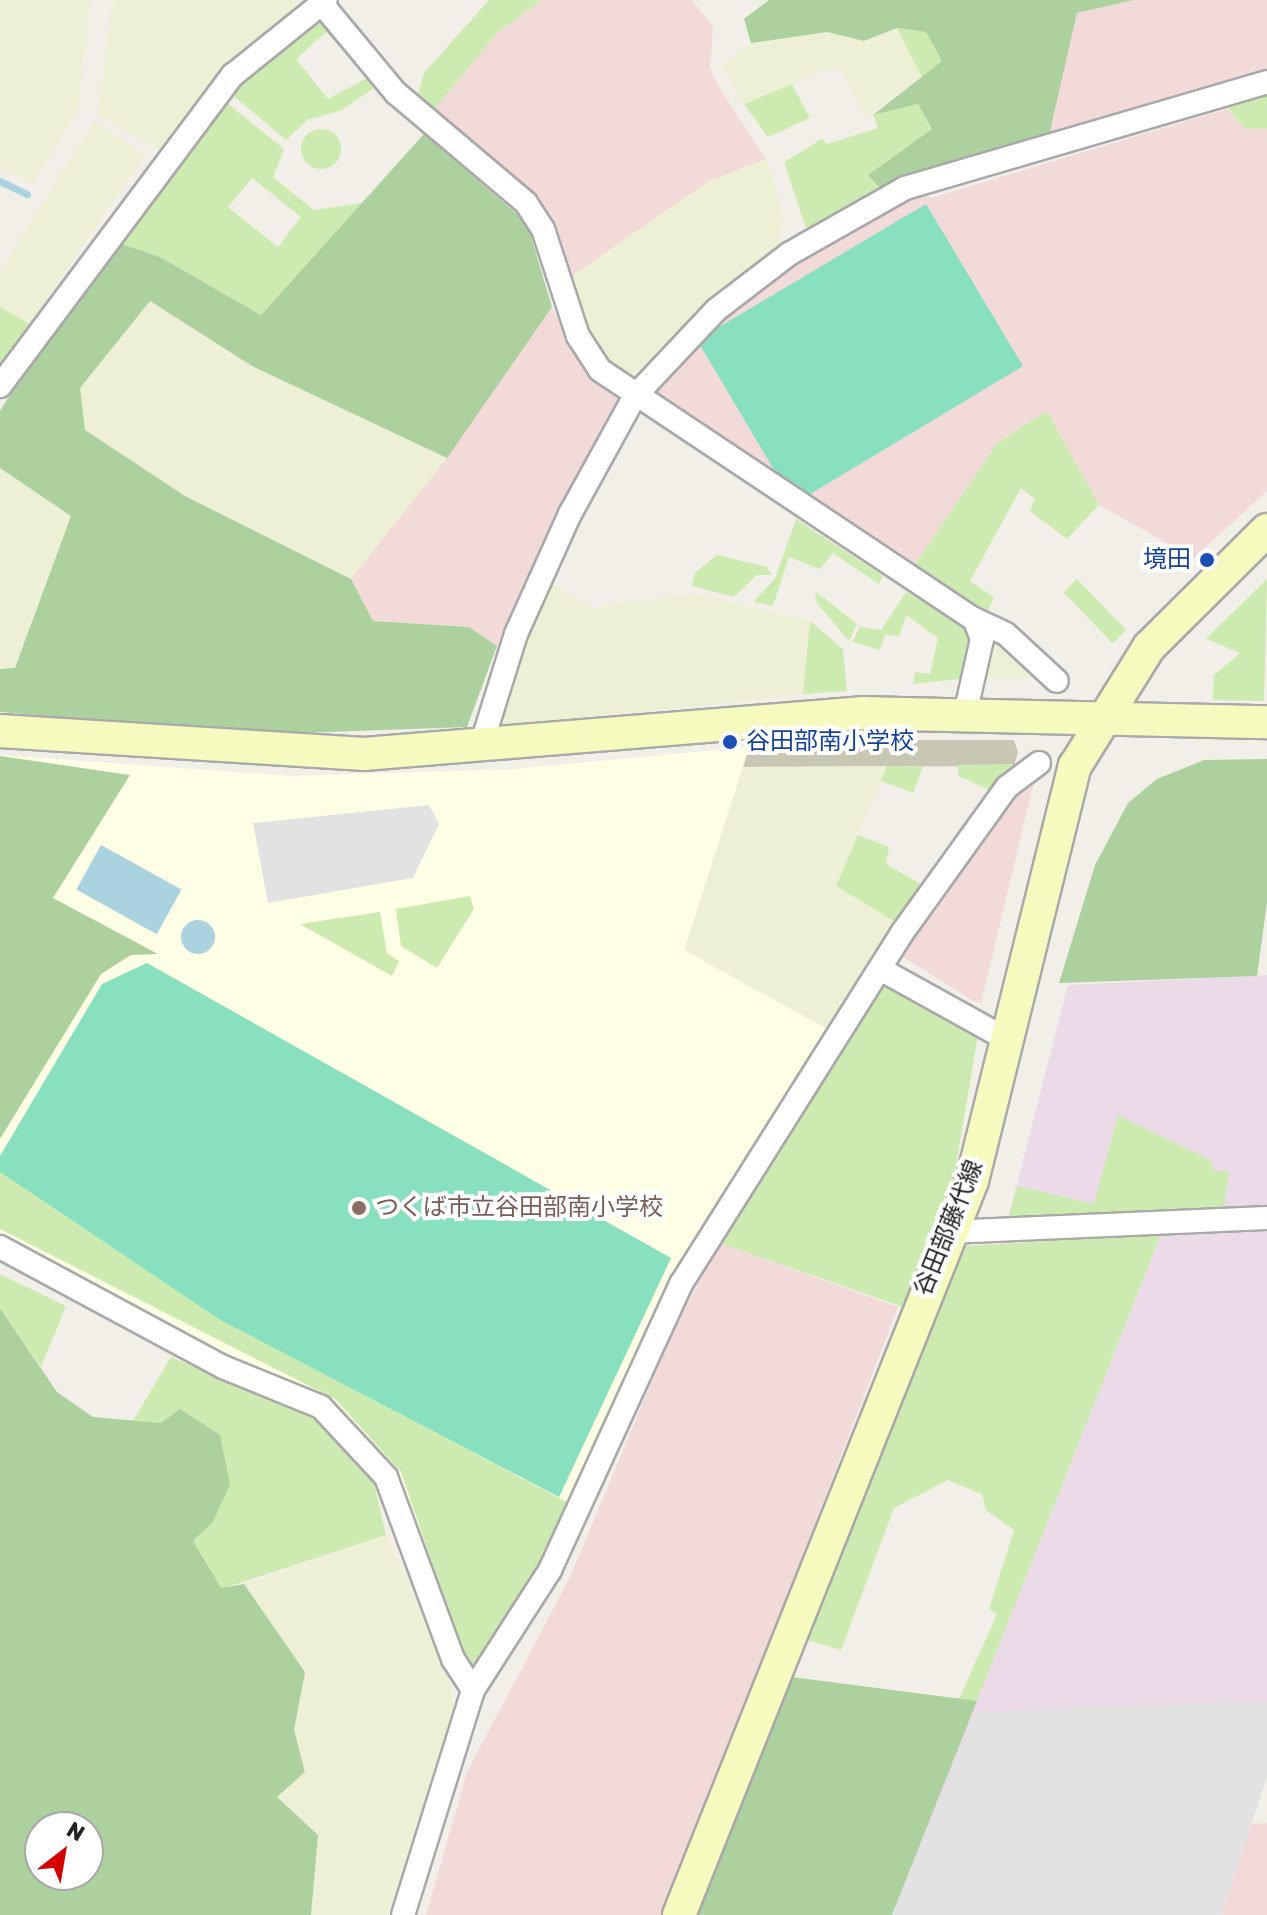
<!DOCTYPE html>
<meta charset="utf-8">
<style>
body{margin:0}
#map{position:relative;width:1267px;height:1915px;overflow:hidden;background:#f2efe9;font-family:Rubik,"Noto Sans JP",sans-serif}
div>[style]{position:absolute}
.commercial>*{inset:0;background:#f2dad9}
.industrial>*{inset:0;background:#ebdbe8}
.education>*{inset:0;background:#ffffe5}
.construction>*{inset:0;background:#c7c7b4}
.farmland>*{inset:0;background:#eef0d5}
.grass>*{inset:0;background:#cdebb0;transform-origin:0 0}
.round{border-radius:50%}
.forest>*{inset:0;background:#add19e}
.pitch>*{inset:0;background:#88e0be}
.parking>*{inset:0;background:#e2e2e2}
.water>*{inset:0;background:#aad3df;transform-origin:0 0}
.stream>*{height:7px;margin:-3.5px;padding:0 3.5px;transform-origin:3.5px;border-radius:3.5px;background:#aad3df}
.roads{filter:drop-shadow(2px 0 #a9a9a9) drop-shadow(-2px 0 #a9a9a9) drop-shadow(0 2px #a9a9a9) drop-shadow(0 -2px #a9a9a9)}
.street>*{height:22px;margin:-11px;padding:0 11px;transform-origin:11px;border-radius:11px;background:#fff}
.secondary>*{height:32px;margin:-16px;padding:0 16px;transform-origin:16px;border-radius:16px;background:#f7fabf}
.dots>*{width:22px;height:22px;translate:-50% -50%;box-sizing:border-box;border:4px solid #fff;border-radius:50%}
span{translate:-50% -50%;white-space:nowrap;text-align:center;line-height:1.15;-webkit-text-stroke:8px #fff;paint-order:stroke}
.transit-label{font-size:24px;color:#164399}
.right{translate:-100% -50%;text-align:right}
.left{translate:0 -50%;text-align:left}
.education-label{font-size:24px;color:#785e54}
.street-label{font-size:24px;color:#222}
.north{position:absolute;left:24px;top:1811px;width:80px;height:80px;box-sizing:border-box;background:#fff;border:2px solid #a7a7a7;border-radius:50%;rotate:31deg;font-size:22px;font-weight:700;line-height:32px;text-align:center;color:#222}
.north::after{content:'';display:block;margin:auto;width:28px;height:36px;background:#d40000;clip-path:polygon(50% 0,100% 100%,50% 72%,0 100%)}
</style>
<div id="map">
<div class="commercial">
<i style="clip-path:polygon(542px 0,692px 0,713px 27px,710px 67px,719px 87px,766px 159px,709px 181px,568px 279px,537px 202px,432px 112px,497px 33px)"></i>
<i style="clip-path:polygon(1133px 0,1267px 0,1267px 72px,1048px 140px,1077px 13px)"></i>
<i style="clip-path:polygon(1227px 109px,1244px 128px,1267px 129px,1267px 491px,1194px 558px,1099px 505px,1047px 411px,998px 442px,910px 572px,657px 402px,648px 386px,792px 260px,921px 191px,931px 198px)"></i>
<i style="clip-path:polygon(552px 307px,573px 351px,618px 400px,510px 625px,497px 646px,469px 627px,373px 621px,351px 579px)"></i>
<i style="clip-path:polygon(1035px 777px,981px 1003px,973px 1001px,900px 955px,1028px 778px)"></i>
<i style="clip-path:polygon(720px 1243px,898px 1307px,665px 1915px,426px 1915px,467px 1772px,570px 1577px,673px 1331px)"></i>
<i style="clip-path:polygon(1267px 1823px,1267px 1915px,1221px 1915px,1251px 1824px)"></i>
</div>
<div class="industrial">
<i style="clip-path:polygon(1267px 975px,1267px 1206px,1008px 1219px,1068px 985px)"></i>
<i style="clip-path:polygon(1267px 1230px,1267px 1777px,892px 1915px,1161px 1234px)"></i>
</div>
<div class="education">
<i style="clip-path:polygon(749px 747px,685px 950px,829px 1030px,649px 1328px,541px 1568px,475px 1666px,463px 1654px,395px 1469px,328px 1399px,219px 1354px,0 1235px,0 755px,292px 776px,514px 769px)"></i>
</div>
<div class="construction">
<i style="clip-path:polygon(861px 733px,863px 740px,1014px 740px,1018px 752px,1014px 766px,743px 767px,750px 746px)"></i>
</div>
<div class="farmland">
<i style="clip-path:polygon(0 0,90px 0,78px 109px,33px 183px,0 168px)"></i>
<i style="clip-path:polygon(113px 0,296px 0,297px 1px,296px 10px,232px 59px,162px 151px,98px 114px)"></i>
<i style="clip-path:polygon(897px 28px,922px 77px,866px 117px,837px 65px,744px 104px,722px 65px,751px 43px,827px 32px,864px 41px)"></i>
<i style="clip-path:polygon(94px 122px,145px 155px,29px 324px,0 307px,0 272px)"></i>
<i style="clip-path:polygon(766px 159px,783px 215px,777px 253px,643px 372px,622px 373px,601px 354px,568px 279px,709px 181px)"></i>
<i style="clip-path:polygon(149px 301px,252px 366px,447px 458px,351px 579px,185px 496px,85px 430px,79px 388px)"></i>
<i style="clip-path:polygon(0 468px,71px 516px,15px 668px,0 669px)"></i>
<i style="clip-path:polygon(551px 583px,591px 608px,692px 594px,810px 621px,803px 694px,493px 728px,501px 690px)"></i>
<i style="clip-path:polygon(993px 637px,1034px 669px,1033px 678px,986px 678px)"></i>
<i style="clip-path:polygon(887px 766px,836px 886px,894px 921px,829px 1030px,684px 950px,743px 767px)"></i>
<i style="clip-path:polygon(386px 1535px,448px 1674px,454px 1707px,387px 1915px,311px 1915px,317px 1835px,277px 1797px,305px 1771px,294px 1730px,305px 1672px,244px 1584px)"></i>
</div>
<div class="grass">
<i style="clip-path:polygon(489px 0,542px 0,497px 33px,432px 112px,417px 98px,424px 73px)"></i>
<i style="clip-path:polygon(evenodd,311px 19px,323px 21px,378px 85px,342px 110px,307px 120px,286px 140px,230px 93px,311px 19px,326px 32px,369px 77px,328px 99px,296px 59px,326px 32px)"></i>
<i style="clip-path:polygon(897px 28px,926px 32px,942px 61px,922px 77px)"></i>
<i style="clip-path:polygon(792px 84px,810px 118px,768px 137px,744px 104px)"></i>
<i style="clip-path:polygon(1267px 90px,1267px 129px,1244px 128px,1223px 102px)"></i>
<i style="clip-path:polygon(evenodd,227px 103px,284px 149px,273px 177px,314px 210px,362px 203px,261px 315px,160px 257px,116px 242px,227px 103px,252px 178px,301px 217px,278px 247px,228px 207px,252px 178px)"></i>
<i style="clip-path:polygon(918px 104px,932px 129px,868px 175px,882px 190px,807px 231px,784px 162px,822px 139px,827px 144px,878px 128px,873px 115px)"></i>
<i class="round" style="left:301px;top:129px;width:40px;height:40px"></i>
<i style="clip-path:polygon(0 307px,29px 324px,0 368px)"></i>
<i style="clip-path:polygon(1047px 411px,1099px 505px,1067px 539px,1030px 511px,1035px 499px,1021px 488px,970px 581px,994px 597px,986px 615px,910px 572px,998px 442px)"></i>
<i style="clip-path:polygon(796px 519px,883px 576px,879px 584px,833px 553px,820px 569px,789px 557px,773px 606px,753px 602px,775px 579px)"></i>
<i style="clip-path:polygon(717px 555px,767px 567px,772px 575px,757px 575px,734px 597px,692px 586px,695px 573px)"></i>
<i style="left:1077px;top:579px;width:71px;height:19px;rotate:46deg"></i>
<i style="clip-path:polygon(1267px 579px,1264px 701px,1213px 700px,1214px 675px,1240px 653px,1206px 639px)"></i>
<i style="clip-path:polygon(815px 591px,857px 624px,849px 641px,817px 603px)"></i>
<i style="clip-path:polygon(906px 592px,976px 631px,969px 678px,913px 684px,915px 672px,930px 674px,938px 638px,906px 615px,899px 637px,885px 634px,880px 650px,852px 642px,860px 627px,881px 630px)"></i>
<i style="clip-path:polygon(810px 621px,843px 649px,847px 691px,803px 694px)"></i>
<i style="clip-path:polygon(957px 765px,1012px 764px,1013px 766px,993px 792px,959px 776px)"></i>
<i style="clip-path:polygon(887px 766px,923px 767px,913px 793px,881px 781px)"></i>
<i style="clip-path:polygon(858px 835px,889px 847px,886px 864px,924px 886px,894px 921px,836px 886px)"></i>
<i style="clip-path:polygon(470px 896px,474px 909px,437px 968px,401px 946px,396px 909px)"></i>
<i style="clip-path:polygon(380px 912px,387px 953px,399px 961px,392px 976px,300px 924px)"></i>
<i style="clip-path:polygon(881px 985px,978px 1036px,954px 1177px,906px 1308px,720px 1243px)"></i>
<i style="clip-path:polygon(1118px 1115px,1212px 1161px,1213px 1171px,1229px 1171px,1224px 1208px,1008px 1219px,1017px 1186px,1094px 1204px)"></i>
<i style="clip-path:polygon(0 1172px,220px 1320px,567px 1502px,541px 1568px,475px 1666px,463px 1654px,401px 1472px,335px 1399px,0 1229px)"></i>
<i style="clip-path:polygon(1161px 1234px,977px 1701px,959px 1699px,997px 1614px,989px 1609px,1014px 1530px,986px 1510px,982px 1494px,948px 1480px,894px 1508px,841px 1650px,802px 1638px,966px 1246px)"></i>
<i style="clip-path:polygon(0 1274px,66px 1306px,41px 1367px,0 1308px)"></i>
<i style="clip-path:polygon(171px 1357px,318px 1420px,373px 1479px,386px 1535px,221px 1589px,193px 1541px,213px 1522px,161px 1423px,133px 1421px)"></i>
</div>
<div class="forest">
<i style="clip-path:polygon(769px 0,1133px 0,1077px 13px,1048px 140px,882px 190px,868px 175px,932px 129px,918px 104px,873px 115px,942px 61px,926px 32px,897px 28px,864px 41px,827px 32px,751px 43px,744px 19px)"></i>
<i style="clip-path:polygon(424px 134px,527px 223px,552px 307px,447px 458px,252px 366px,150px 301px,80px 388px,85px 430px,185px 496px,351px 579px,373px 621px,469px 627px,497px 646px,467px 727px,271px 734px,0 712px,0 669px,15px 668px,71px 516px,0 468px,0 411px,64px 309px,116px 242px,160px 257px,261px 315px)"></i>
<i style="clip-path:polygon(0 756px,130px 775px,53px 898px,158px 954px,131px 955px,101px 974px,0 1139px)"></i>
<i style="clip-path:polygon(1267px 759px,1267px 902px,1257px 976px,1059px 983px,1095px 865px,1128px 803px,1157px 779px,1204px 760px)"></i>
<i style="clip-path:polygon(evenodd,0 1308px,57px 1392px,93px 1417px,161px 1423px,180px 1409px,220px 1435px,230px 1484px,213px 1522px,193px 1541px,221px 1588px,244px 1584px,305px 1672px,294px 1730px,305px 1772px,277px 1797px,318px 1835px,311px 1915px,0 1915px,0 1308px,40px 1827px,88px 1827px,88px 1875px,40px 1875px,40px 1827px)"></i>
<i style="clip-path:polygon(792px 1677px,977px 1701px,892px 1915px,693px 1915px,783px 1682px)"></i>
</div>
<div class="pitch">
<i style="clip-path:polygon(926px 204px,1023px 366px,807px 496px,777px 475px,697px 340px)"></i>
<i style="clip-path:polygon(147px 963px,671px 1258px,559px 1497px,220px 1320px,0 1172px,0 1156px,102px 984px)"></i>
</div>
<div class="parking">
<i style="clip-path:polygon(429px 805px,439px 824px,413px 878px,268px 903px,253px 823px)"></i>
<i style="clip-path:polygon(1267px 1702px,1267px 1777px,1221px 1915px,892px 1915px,976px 1712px)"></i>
</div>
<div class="water">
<i style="left:101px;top:845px;width:92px;height:51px;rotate:29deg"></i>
<i class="round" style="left:181px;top:920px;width:34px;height:34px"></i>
</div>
<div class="stream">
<i style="left:0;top:181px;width:30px;rotate:26deg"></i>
</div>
<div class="roads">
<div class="street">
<i style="left:322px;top:4px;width:116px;rotate:50.3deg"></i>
<i style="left:396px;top:93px;width:170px;rotate:40.2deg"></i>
<i style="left:526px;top:203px;width:31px;rotate:57deg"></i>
<i style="left:543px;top:229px;width:113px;rotate:71.9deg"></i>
<i style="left:578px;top:336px;width:40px;rotate:57.1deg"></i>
<i style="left:600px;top:370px;width:449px;rotate:33.7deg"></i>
<i style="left:974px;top:619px;width:22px;rotate:68deg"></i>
<i style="left:982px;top:639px;width:73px;rotate:102.7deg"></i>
<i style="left:0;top:386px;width:389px;rotate:-53.2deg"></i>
<i style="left:233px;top:75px;width:119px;rotate:-38.9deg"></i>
<i style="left:974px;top:619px;width:35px;rotate:25deg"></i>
<i style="left:1006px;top:634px;width:69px;rotate:42.7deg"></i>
<i style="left:480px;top:749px;width:121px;rotate:-72.6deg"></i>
<i style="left:516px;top:634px;width:132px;rotate:-65.8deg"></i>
<i style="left:570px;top:514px;width:135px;rotate:-61.2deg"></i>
<i style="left:635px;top:396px;width:118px;rotate:-46.7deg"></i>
<i style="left:716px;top:310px;width:92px;rotate:-37.5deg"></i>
<i style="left:789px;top:254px;width:133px;rotate:-29.6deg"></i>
<i style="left:905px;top:188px;width:377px;rotate:-16.3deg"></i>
<i style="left:880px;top:969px;width:146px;rotate:29deg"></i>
<i style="left:948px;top:1232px;width:319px;rotate:-2.5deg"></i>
<i style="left:0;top:1247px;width:253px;rotate:28.3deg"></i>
<i style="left:223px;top:1367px;width:106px;rotate:22.2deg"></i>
<i style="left:321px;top:1407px;width:96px;rotate:47.1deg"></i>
<i style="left:386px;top:1477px;width:194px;rotate:69.8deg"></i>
<i style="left:453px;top:1659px;width:37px;rotate:57deg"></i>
<i style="left:403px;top:1915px;width:236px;rotate:-72.7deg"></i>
<i style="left:473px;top:1690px;width:143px;rotate:-57.3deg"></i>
<i style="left:550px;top:1570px;width:315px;rotate:-65.4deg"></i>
<i style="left:681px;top:1284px;width:415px;rotate:-57.8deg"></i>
<i style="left:902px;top:933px;width:180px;rotate:-54.3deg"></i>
<i style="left:1007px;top:787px;width:40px;rotate:-37deg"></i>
</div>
<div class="secondary">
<i style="left:0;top:731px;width:365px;rotate:3.6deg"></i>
<i style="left:364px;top:754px;width:502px;rotate:-4.69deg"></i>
<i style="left:864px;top:713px;width:403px;rotate:1.3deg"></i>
<i style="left:679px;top:1915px;width:790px;rotate:-68.24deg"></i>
<i style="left:972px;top:1181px;width:428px;rotate:-76.1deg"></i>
<i style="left:1075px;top:766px;width:140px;rotate:-58.1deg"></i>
<i style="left:1149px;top:647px;width:166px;rotate:-44.8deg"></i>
</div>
</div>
<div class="dots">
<i style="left:1207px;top:560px;background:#1a4fb4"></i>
<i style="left:730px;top:742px;background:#1a4fb4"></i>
<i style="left:359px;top:1208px;background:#8d6e63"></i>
</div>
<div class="transit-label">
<span class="right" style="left:1191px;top:560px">境田</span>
<span class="left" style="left:746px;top:742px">谷田部南小学校</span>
</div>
<div class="education-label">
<span class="left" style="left:375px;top:1208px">つくば市立谷田部南小学校</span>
</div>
<div class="street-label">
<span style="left:949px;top:1228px;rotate:-68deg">谷田部藤代線</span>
</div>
<div class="north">N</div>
</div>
